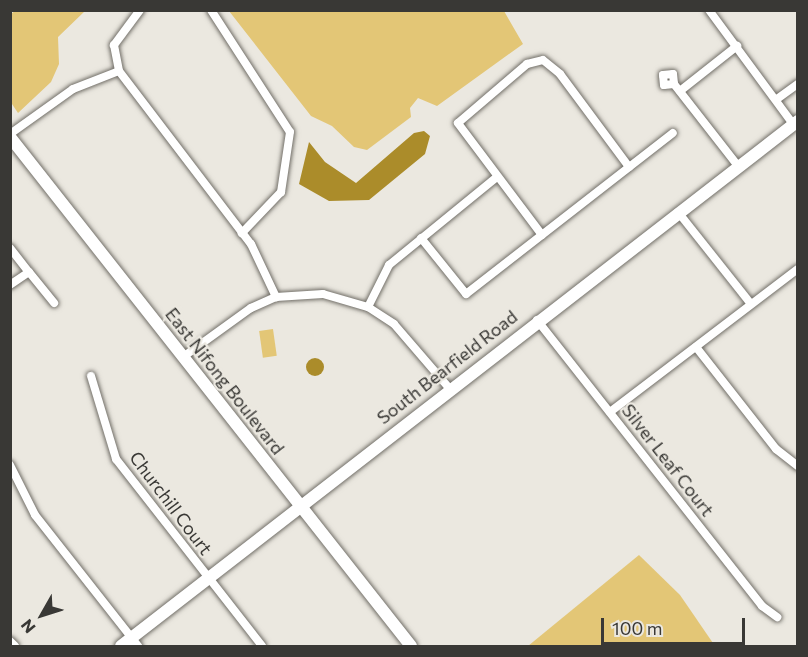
<!DOCTYPE html>
<style>
body{margin:0}
#map{position:relative;width:808px;height:657px;overflow:hidden;background:#ebe8e0;font-family:Commissioner,sans-serif}
div>[style]{position:absolute}
[style*='--x']{left:calc(var(--x)*1px);top:calc(var(--y)*1px);width:calc(var(--w)*1px);rotate:calc(var(--a)*1deg)}
.green>*{inset:0;background:#e3c676;transform-origin:0 0}
.water>*{inset:0;background:#ab8c2a}
.round{border-radius:50%}
.roads{filter:drop-shadow(0 0 2px #726f68) drop-shadow(0 0 2px #726f68)}
.street>*{height:8px;margin:-4px;padding:0 4px;transform-origin:4px;border-radius:4px;background:#fff}
.secondary>*{height:12px;margin:-6px;padding:0 6px;transform-origin:6px;border-radius:6px;background:#fff}
span{translate:-50% -50%;white-space:nowrap;text-align:center;line-height:1.15;-webkit-text-stroke:4.5px #ebe8e0;paint-order:stroke}
.street-label{font-size:18px;color:#393835}
.frame{position:absolute;inset:0;border:12px solid #393835;pointer-events:none}
.north{position:absolute;left:12px;top:585px;width:60px;height:60px;-webkit-text-stroke:4px #ebe8e0;paint-order:stroke;rotate:231deg;font-size:16px;font-weight:700;line-height:24px;text-align:center;color:#393835}
.north::after{content:'';display:block;margin:auto;width:21px;height:27px;background:#393835;clip-path:polygon(50% 0,100% 100%,50% 72%,0 100%)}
.scale{position:absolute;left:601px;top:618px;width:144px;height:27px;box-sizing:border-box;border:3px solid #393835;border-top:0;padding-left:8px;font-size:18px;line-height:21px;white-space:nowrap;color:#393835;-webkit-text-stroke:4px #ebe8e0;paint-order:stroke}
</style>
<div id="map">
<div class="green">
<i style="clip-path:polygon(16px 10px,85px 11px,58px 37px,59px 64px,51px 82px,18px 113px,10px 101px,11px 14px)"></i>
<i style="clip-path:polygon(229px 11px,504px 11px,523px 44px,437px 106px,418px 98px,410px 108px,411px 117px,367px 150px,354px 147px,332px 126px,311px 116px)"></i>
<i style="left:273px;top:329px;width:27px;height:14px;rotate:82deg"></i>
<i style="clip-path:polygon(639px 555px,680px 595px,715px 646px,528px 646px)"></i>
</div>
<div class="water">
<i style="clip-path:polygon(424px 131px,430px 136px,425px 154px,369px 200px,329px 201px,299px 184px,309px 142px,325px 162px,356px 183px,414px 133px)"></i>
<i class="round" style="left:306px;top:358px;width:18px;height:18px"></i>
</div>
<div class="roads">
<div class="street">
<i style="--x:140;--y:10;--w:44;--a:126.6"></i>
<i style="--x:114;--y:45;--w:26;--a:79"></i>
<i style="--x:119;--y:71;--w:218;--a:52.7"></i>
<i style="--x:251;--y:244;--w:59;--a:64.7"></i>
<i style="--x:211;--y:10;--w:145;--a:57.1"></i>
<i style="--x:290;--y:132;--w:61;--a:98.5"></i>
<i style="--x:281;--y:192;--w:57;--a:133.6"></i>
<i style="--x:709;--y:10;--w:142;--a:53.6"></i>
<i style="--x:674;--y:84;--w:10;--a:174"></i>
<i style="--x:664;--y:85;--w:10;--a:-96"></i>
<i style="--x:663;--y:75;--w:10;--a:-6"></i>
<i style="--x:673;--y:74;--w:10;--a:84"></i>
<i style="--x:674;--y:84;--w:104;--a:52"></i>
<i style="--x:680;--y:91;--w:73;--a:-38.3"></i>
<i style="--x:777;--y:99;--w:26;--a:-36"></i>
<i style="--x:10;--y:134;--w:77;--a:-35.5"></i>
<i style="--x:73;--y:89;--w:49;--a:-21.4"></i>
<i style="--x:678;--y:212;--w:117;--a:51.6"></i>
<i style="--x:542;--y:235;--w:140;--a:-126.9"></i>
<i style="--x:458;--y:123;--w:91;--a:-40.5"></i>
<i style="--x:527;--y:64;--w:16;--a:-14"></i>
<i style="--x:543;--y:60;--w:22;--a:39"></i>
<i style="--x:560;--y:74;--w:116;--a:53.4"></i>
<i style="--x:421;--y:238;--w:72;--a:51.2"></i>
<i style="--x:466;--y:294;--w:262;--a:-37.9"></i>
<i style="--x:10;--y:248;--w:31;--a:52"></i>
<i style="--x:29;--y:272;--w:23;--a:146"></i>
<i style="--x:29;--y:272;--w:40;--a:51"></i>
<i style="--x:368;--y:307;--w:47;--a:-63.4"></i>
<i style="--x:389;--y:265;--w:139;--a:-39.2"></i>
<i style="--x:537;--y:320;--w:364;--a:51.8"></i>
<i style="--x:762;--y:606;--w:19;--a:36"></i>
<i style="--x:696;--y:347;--w:130;--a:51.9"></i>
<i style="--x:776;--y:449;--w:28;--a:38"></i>
<i style="--x:183;--y:357;--w:84;--a:-35.8"></i>
<i style="--x:251;--y:308;--w:27;--a:-24"></i>
<i style="--x:276;--y:297;--w:47;--a:-3.7"></i>
<i style="--x:323;--y:294;--w:47;--a:16.1"></i>
<i style="--x:368;--y:307;--w:31;--a:33"></i>
<i style="--x:394;--y:324;--w:84;--a:49.3"></i>
<i style="--x:91;--y:376;--w:87;--a:73.2"></i>
<i style="--x:116;--y:459;--w:237;--a:52"></i>
<i style="--x:610;--y:412;--w:236;--a:-37.3"></i>
<i style="--x:10;--y:465;--w:56;--a:63.4"></i>
<i style="--x:35;--y:515;--w:167;--a:51.8"></i>
<i style="--x:10;--y:641;--w:7;--a:45"></i>
</div>
<div class="secondary">
<i style="--x:10;--y:137;--w:648;--a:51.77"></i>
<i style="--x:121;--y:646;--w:857;--a:-37.79"></i>
</div>
</div>
<div class="street-label">
<span style="left:447px;top:367px;rotate:-38deg">South Bearfield Road</span>
<span style="left:225px;top:381px;rotate:52deg">East Nifong Boulevard</span>
<span style="left:668px;top:460px;rotate:52deg">Silver Leaf Court</span>
<span style="left:171px;top:503px;rotate:53deg">Churchill Court</span>
</div>
<div class="frame"></div>
<div class="north">N</div>
<div class="scale">100 m</div>
</div>
